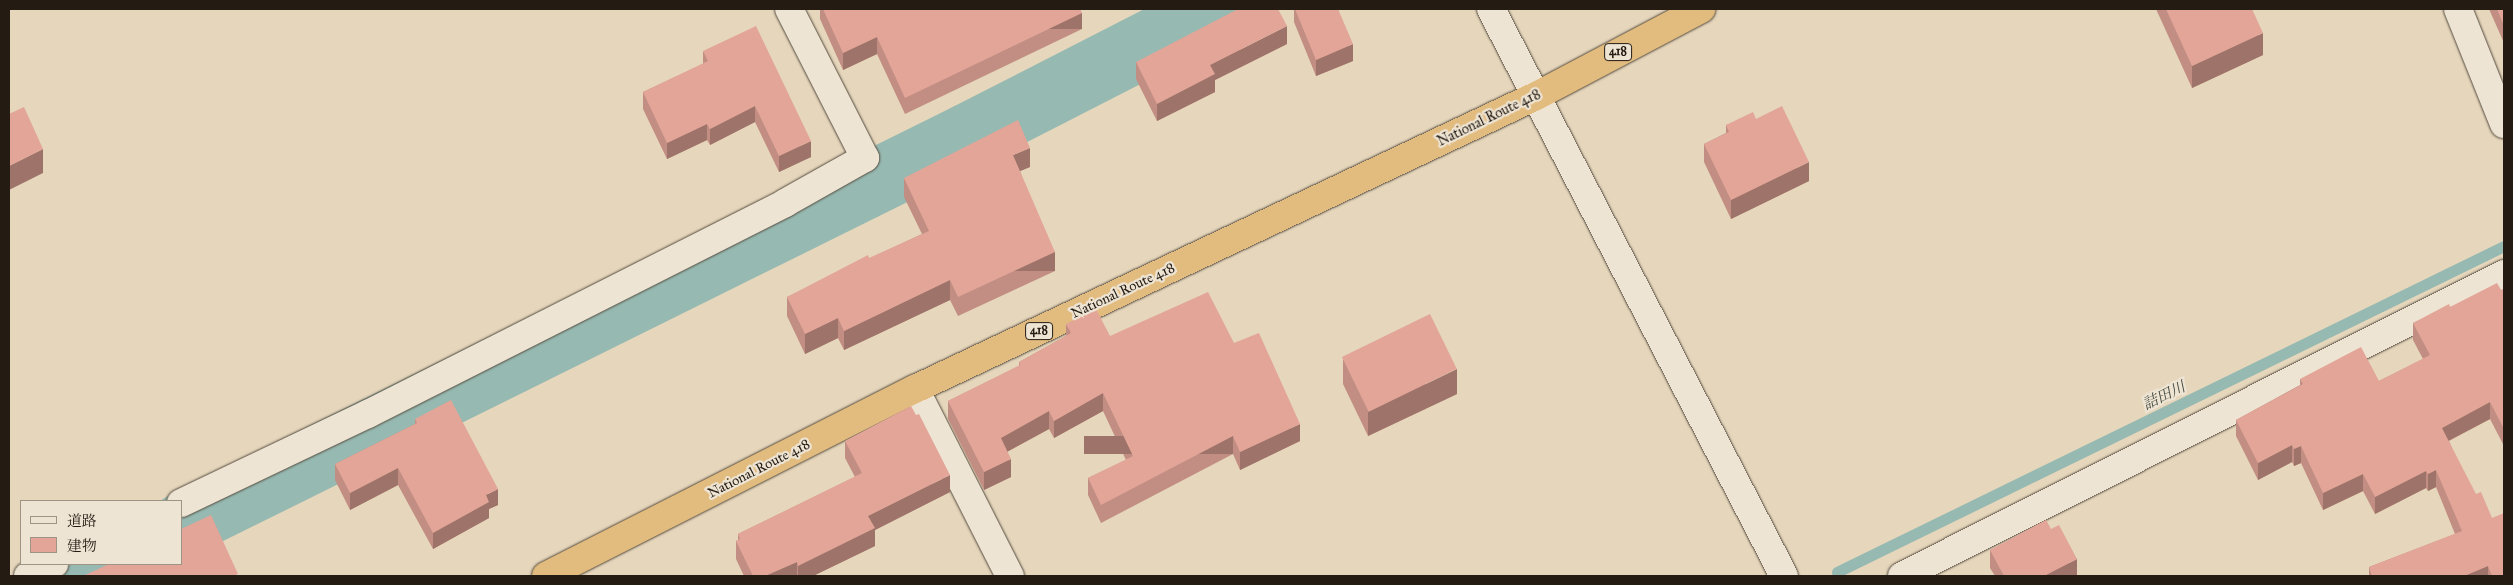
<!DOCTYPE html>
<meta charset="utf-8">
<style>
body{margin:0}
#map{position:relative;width:2513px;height:585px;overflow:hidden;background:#e5d6bc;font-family:"IM FELL Great Primer","Noto Serif JP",serif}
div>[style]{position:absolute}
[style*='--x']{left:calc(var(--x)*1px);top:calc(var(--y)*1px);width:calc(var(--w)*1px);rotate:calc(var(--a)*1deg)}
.stream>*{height:11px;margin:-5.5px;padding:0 5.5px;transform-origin:5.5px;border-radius:5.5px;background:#96b9b1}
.river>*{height:65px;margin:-32.5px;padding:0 32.5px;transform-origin:32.5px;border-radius:32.5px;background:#96b9b1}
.roads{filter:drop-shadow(0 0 1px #544a3d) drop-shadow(0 0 1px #544a3d)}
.street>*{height:28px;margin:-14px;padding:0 14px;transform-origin:14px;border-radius:14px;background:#eee4d3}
.secondary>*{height:28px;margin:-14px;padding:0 14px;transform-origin:14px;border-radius:14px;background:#eee4d3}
.highway>*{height:28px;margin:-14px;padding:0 14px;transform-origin:14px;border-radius:14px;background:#e2bb7e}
.wall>*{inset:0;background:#c28e83}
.shaded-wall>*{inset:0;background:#9e746a;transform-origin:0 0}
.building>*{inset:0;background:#e2a598;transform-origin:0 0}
span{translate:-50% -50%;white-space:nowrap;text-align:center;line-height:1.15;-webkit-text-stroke:4.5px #eee4d3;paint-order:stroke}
.shield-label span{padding:1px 4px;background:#eee4d3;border:1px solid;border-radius:4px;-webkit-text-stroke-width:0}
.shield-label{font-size:12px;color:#241b13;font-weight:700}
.street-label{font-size:14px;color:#241b13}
.water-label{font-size:15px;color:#464a42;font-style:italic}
.frame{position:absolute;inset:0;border:10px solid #241b13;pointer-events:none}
.legend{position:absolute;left:20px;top:500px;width:162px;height:65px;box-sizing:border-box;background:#eee4d3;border:1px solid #9d9486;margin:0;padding:6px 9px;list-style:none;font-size:15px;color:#241b13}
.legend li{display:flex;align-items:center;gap:10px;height:25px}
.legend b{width:25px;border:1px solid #9d9486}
</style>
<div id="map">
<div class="stream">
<i style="--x:1837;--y:572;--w:742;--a:-26.05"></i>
</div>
<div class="river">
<i style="--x:181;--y:525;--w:878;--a:-26.36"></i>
<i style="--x:968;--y:135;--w:276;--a:-27.1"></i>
<i style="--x:78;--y:576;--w:28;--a:-26"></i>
</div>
<div class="roads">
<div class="street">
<i style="--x:2458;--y:9;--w:124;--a:68.2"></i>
<i style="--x:915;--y:389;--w:210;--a:63.1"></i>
<i style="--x:181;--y:503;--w:207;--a:-25.5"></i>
<i style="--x:368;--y:414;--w:467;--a:-26.8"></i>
<i style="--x:785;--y:203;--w:92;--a:-29.4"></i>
<i style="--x:865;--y:158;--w:167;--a:-117"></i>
<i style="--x:28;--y:576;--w:29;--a:-25"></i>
<i style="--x:1902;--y:576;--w:674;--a:-26.64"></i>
</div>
<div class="secondary">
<i style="--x:1491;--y:9;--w:638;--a:62.67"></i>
</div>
<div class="highway">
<i style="--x:546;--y:576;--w:414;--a:-26.9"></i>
<i style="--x:915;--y:389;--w:687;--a:-25.26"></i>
<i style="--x:1536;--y:96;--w:187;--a:-27.8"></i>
</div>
</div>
<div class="wall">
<i style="clip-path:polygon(820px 9px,1080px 9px,1082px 29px,905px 114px,877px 54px,843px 70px,820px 19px)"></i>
<i style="clip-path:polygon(1294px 9px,1338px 9px,1353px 61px,1316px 76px,1294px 22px)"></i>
<i style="clip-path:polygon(2156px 9px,2252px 9px,2263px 55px,2192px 88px)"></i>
<i style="clip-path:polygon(2489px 9px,2504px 9px,2504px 43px)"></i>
<i style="clip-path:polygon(1287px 44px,1215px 80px,1215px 92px,1157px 121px,1136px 79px,1136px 62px)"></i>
<i style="clip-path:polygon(703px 51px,811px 157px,779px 172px,755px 122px,710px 145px,707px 140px,667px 159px,643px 109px,643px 92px,703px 64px)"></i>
<i style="clip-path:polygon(1756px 119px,1809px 181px,1731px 219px,1704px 162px,1704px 144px,1726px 133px,1726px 125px)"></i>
<i style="clip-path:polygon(1030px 167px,1020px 171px,1055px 271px,958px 316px,950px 300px,844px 350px,838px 338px,805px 354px,787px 316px,787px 297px,922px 234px,904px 197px,904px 178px)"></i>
<i style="clip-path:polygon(2504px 289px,2504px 446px,2490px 419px,2449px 441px,2504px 576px,2369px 576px,2369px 567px,2455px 534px,2436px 487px,2428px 491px,2426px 488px,2375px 514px,2363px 491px,2323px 510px,2301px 463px,2294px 466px,2292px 462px,2258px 480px,2236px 436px,2236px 420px,2300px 385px,2300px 379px,2379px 381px,2423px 359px,2413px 340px,2413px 323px,2450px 307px)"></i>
<i style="clip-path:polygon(1066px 324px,1110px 336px,1234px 343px,1300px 441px,1240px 470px,1233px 454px,1101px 523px,1088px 495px,1088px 478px,1126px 460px,1103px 411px,1054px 438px,1049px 429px,1007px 452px,1011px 477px,984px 490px,948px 419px,948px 401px,1019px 366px,1019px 362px,1066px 336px)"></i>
<i style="clip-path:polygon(1343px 359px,1457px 394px,1368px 436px,1343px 384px)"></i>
<i style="clip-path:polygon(415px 419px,498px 505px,489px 509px,489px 518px,433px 549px,398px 485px,350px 510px,335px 480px,335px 464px,415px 424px)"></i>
<i style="clip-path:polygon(845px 441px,950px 492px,875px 530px,875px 546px,813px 576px,744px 576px,736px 559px,736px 541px,738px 540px,738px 534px,855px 477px,845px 458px)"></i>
<i style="clip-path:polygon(2051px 529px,2077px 576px,1995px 576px,1990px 568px,1990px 550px)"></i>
</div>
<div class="shaded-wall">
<i style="left:1082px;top:13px;width:16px;height:196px;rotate:90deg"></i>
<i style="clip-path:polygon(1287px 26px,1287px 44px,1215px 80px,1215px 92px,1157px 121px,1157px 104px,1210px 65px)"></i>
<i style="clip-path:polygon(2263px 33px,2263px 55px,2192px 88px,2192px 66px)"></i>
<i style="clip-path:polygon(877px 37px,877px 54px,843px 70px,843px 53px)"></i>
<i style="clip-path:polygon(1353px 44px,1353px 61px,1316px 76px,1316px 60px)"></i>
<i style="clip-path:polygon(755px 106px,755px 122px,710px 145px,710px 129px)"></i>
<i style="clip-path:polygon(707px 124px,707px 140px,667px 159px,667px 143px)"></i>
<i style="clip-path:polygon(811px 141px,811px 157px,779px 172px,779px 156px)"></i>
<i style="clip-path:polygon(1030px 148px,1030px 167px,1013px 174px,1013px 155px)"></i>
<i style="clip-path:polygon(43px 149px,43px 173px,9px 190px,9px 166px)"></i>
<i style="clip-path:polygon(1809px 162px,1809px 181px,1731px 219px,1731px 200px)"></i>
<i style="left:1055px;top:252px;width:19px;height:107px;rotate:90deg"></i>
<i style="clip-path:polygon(950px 280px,950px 300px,844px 350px,844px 331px)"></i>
<i style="clip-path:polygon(838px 318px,838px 338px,805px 354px,805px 334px)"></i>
<i style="clip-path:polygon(1457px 369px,1457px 394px,1368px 436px,1368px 412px)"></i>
<i style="clip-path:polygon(1103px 393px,1103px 411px,1054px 438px,1054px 421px)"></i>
<i style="clip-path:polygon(2490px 402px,2490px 419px,2442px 444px,2442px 428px)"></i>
<i style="clip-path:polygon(1049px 411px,1049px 429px,1001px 455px,1001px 438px)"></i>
<i style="clip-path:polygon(1300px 424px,1300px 441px,1240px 470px,1240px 452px)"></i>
<i style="left:1233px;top:436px;width:18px;height:149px;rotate:90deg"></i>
<i style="clip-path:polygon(2292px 445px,2292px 462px,2258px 480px,2258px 463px)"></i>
<i style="clip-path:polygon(2301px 446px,2301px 463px,2294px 466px,2294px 449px)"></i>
<i style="clip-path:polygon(1011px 459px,1011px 477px,984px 490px,984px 472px)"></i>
<i style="clip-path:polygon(398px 468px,398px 485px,350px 510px,350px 493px)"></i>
<i style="clip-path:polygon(2436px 470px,2436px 487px,2428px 491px,2428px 474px)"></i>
<i style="clip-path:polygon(2426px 471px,2426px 488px,2375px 514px,2375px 497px)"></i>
<i style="clip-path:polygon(2363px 474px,2363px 491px,2323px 510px,2323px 493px)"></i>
<i style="clip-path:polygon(950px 475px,950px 492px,875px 530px,875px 546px,813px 576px,798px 576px,798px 566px,868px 516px)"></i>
<i style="clip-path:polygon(498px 489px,498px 505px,489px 509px,489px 518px,433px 549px,433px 533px,486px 495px)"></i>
<i style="clip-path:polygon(2077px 559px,2077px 576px,2044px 576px)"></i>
<i style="clip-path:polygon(797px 562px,797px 576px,765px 576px)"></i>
<i style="clip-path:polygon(2488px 566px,2488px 576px,2464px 576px)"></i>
</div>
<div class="building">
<i style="clip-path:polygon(823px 9px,1080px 9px,1082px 13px,905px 98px,877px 37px,843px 53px)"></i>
<i style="clip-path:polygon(1238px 9px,1278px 9px,1287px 26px,1210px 65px,1215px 74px,1157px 104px,1136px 62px)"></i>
<i style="clip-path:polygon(1295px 9px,1338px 9px,1353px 44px,1316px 60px)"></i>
<i style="clip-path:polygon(2166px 9px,2252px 9px,2263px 33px,2192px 66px)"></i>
<i style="clip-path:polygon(2497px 9px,2504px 9px,2504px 26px)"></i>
<i style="clip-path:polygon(756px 26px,811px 141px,779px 156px,755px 106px,710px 129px,707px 124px,667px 143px,643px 92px,708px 61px,703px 51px)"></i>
<i style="clip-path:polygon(1782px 106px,1809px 162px,1731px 200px,1704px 144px,1729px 132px,1726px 125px,1753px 112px,1756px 119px)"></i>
<i style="clip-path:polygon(24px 107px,43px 149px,9px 166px,9px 114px)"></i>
<i style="clip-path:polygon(1018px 120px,1030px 148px,1013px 155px,1055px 252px,958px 297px,950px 280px,844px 331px,838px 318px,805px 334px,787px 297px,868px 255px,869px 258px,929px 231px,904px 178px)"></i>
<i style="clip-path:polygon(2497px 283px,2501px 290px,2504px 289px,2504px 429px,2490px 402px,2442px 428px,2476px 494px,2481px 492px,2492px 518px,2504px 513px,2504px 576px,2492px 576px,2488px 566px,2464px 576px,2372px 576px,2369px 567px,2462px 531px,2436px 470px,2428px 474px,2426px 471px,2375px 497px,2363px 474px,2323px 493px,2301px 446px,2294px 449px,2292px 445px,2258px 463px,2236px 420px,2303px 384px,2300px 379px,2361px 347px,2379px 381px,2430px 355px,2413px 323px,2449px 304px,2450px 307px)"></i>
<i style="clip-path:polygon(1208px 292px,1234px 343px,1259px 333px,1300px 424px,1240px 452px,1233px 436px,1101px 505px,1088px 478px,1133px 456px,1103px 393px,1054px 421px,1049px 411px,1001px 438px,1011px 459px,984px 472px,948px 401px,1020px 365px,1019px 362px,1071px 333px,1066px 324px,1096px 309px,1110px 336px)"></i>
<i style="left:1430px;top:314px;width:61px;height:98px;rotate:64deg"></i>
<i style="clip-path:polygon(451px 400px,498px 489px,486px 495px,489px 502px,433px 533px,398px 468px,350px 493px,335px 464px,417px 423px,415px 419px)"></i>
<i style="clip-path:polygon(911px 406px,916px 415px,919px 414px,950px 475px,868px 516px,875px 528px,798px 566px,797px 562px,765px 576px,753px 576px,736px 541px,740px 539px,738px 534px,862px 473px,845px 441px)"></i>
<i style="clip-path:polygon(211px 515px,238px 574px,233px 576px,83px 576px,109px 564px,181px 564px,181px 529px)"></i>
<i style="clip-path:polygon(2046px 520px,2051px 529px,2059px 525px,2077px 559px,2044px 576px,2004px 576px,1990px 550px)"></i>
</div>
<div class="shield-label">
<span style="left:1618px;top:52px">418</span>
<span style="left:1039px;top:331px">418</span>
</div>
<div class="street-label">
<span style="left:1489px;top:118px;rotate:-26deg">National Route 418</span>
<span style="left:1123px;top:291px;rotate:-25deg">National Route 418</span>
<span style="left:759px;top:469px;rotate:-27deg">National Route 418</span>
</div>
<div class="water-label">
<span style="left:2164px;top:396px;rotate:-26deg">詰田川</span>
</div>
<div class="frame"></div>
<ul class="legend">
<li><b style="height:6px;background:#eee4d3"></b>道路</li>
<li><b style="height:14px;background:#e2a598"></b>建物</li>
</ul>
</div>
